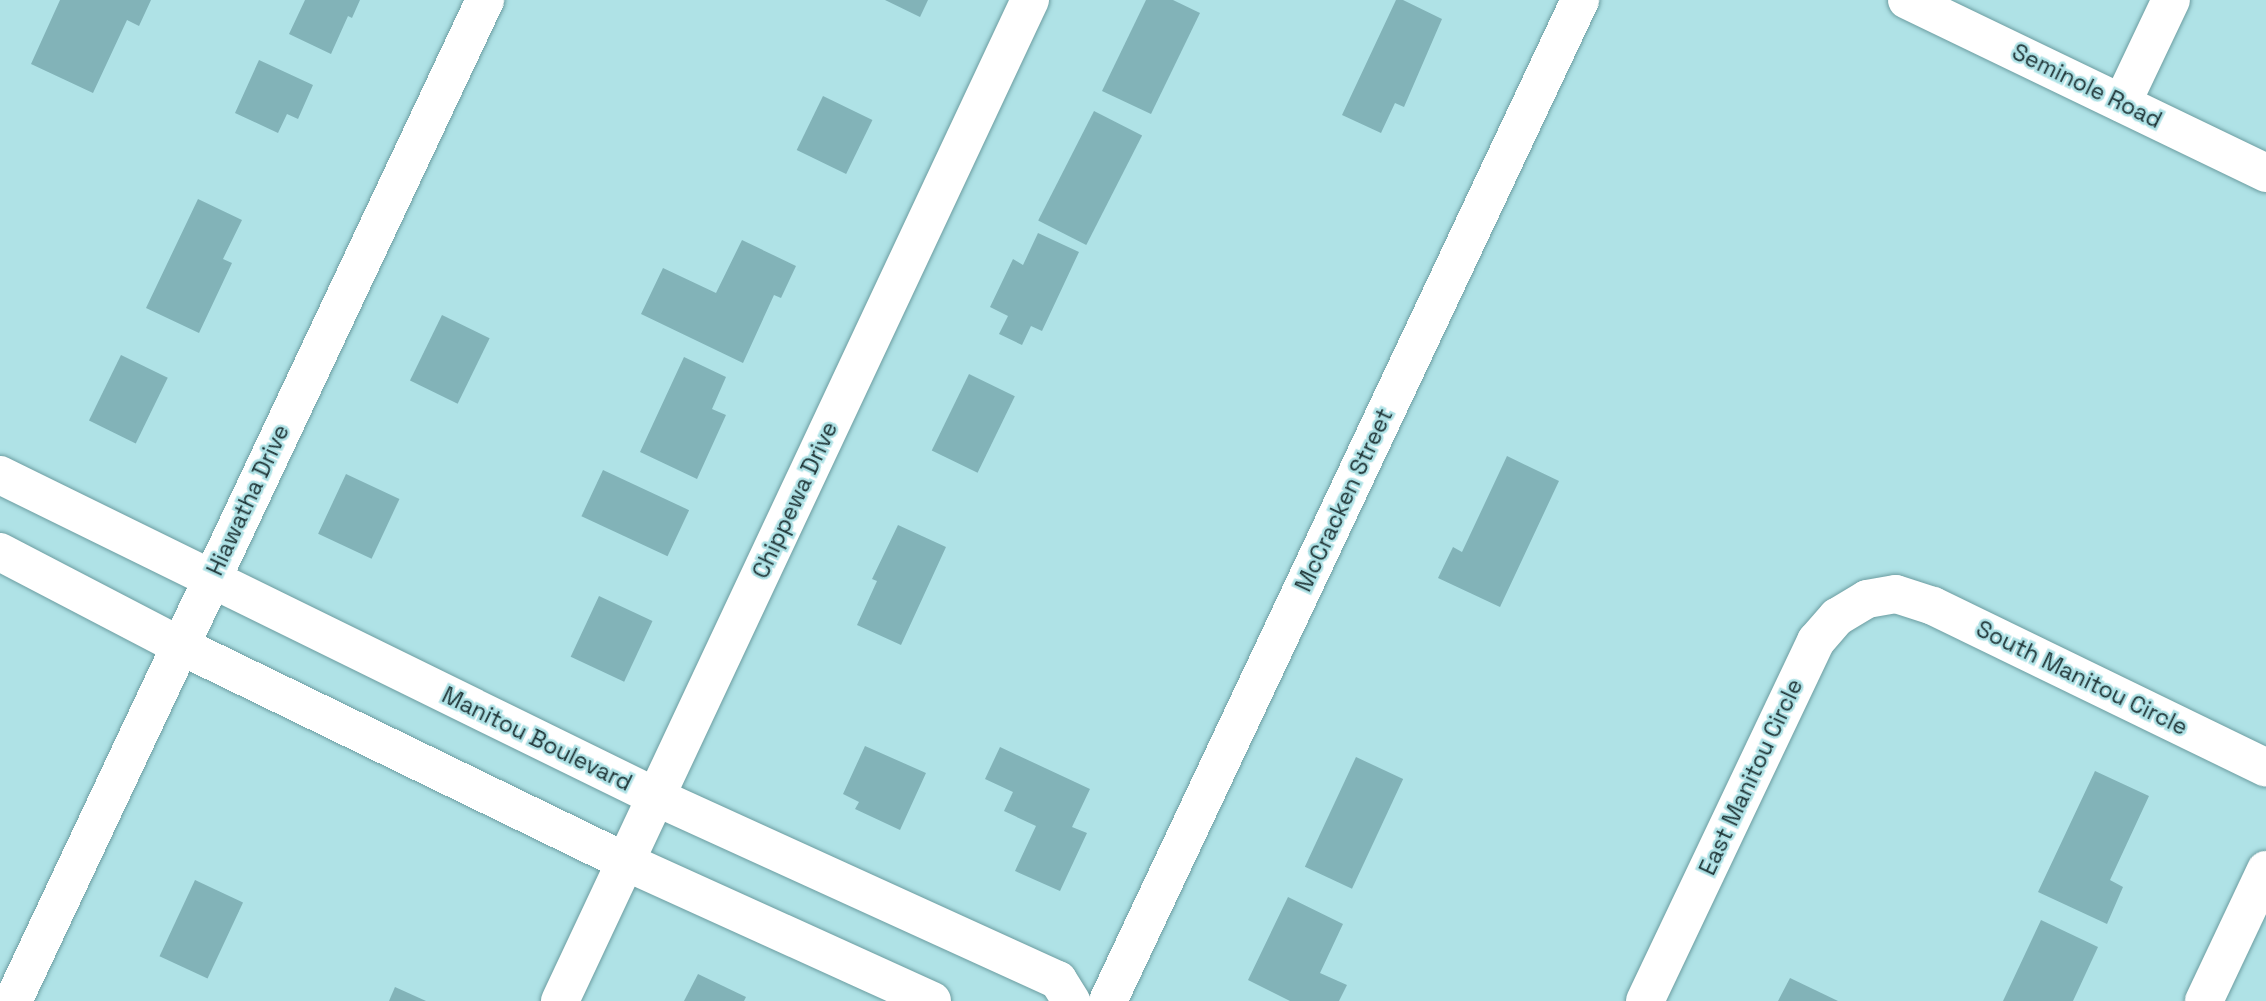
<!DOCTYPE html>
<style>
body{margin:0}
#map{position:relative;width:2266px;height:1001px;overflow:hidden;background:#afe2e6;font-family:"Space Grotesk",sans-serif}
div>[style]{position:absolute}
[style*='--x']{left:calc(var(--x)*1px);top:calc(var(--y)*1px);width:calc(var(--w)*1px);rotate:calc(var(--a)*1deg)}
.building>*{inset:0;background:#82b3b8;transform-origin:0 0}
.roads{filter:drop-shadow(0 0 2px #6c9da1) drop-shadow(0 0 2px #6c9da1)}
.minor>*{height:38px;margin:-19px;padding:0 19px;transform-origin:19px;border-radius:19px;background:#fff}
span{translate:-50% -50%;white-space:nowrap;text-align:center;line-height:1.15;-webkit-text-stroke:5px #afe2e6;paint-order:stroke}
.street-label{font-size:23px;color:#1f3436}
</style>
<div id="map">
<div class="building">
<i style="clip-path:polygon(60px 0,151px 0,139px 26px,127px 20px,93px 93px,31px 64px)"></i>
<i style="clip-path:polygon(305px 0,360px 0,352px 18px,348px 16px,331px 54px,289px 34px)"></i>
<i style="clip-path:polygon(885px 0,928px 0,920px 17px)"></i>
<i style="clip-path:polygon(1146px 0,1173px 0,1200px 13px,1151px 114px,1102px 91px)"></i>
<i style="clip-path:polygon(1396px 0,1403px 0,1442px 19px,1404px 107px,1395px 103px,1381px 133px,1342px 115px)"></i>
<i style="clip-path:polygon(259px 60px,313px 85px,298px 119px,287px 114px,278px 133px,235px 113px)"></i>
<i style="left:823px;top:96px;width:55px;height:60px;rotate:26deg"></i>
<i style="left:1094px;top:111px;width:54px;height:123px;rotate:27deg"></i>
<i style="clip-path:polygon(198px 199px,242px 220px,223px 259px,232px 263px,199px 333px,146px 308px)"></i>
<i style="clip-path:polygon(1038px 233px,1079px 252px,1042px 331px,1031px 326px,1022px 345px,999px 334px,1008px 316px,990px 307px,1013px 259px,1023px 265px)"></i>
<i style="clip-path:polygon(742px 240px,796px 266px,781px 298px,774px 295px,743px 363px,641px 314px,663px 268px,716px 293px)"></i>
<i style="left:442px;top:315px;width:53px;height:73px;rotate:26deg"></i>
<i style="left:121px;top:355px;width:52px;height:73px;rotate:26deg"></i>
<i style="clip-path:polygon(684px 357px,726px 377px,712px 409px,726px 415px,697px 479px,640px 452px)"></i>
<i style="left:969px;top:374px;width:51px;height:85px;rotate:26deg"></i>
<i style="clip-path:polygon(1507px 456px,1559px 481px,1500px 607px,1438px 578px,1453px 547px,1462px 552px)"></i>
<i style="left:603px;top:470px;width:95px;height:51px;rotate:25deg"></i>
<i style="left:346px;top:474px;width:59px;height:66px;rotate:25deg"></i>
<i style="clip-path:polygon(898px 525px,946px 547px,901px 645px,857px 625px,877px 581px,872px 579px)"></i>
<i style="left:599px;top:596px;width:59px;height:67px;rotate:25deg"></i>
<i style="clip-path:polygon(865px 746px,926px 773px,900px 830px,855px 809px,859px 802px,843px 794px)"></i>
<i style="clip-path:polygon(1000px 747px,1090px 789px,1072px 827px,1087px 833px,1060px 891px,1015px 871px,1036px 826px,1004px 811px,1013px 792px,985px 779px)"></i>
<i style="left:1356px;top:757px;width:52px;height:121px;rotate:25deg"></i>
<i style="clip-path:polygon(2095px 771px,2149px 796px,2110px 880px,2123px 887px,2107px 924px,2038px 892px)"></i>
<i style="left:195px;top:880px;width:53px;height:84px;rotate:25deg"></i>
<i style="clip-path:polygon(1288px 897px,1343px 924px,1320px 973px,1347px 985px,1339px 1001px,1290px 1001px,1248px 980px)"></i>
<i style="clip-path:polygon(2041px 920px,2098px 947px,2073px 1001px,2003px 1001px)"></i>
<i style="clip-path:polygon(698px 974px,746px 997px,744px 1001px,684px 1001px)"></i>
<i style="clip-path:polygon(1790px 978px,1838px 1001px,1778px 1001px)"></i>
<i style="clip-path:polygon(395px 987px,426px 1001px,389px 1001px)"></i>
</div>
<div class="roads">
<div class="minor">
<i style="--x:1907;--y:0;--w:399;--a:25.7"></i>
<i style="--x:2122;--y:103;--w:114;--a:-64.6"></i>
<i style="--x:0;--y:475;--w:731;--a:26.14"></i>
<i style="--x:656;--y:797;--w:442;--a:24.5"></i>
<i style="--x:1058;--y:980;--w:25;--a:58"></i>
<i style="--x:0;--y:552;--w:202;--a:27.5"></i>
<i style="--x:179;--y:645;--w:497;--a:25.9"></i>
<i style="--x:626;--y:862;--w:336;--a:24.4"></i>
<i style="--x:13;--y:1001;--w:1107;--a:-64.75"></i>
<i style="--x:560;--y:1001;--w:1106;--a:-64.85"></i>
<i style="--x:1108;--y:1001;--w:1107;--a:-64.75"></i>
<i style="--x:1645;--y:1001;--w:399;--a:-64.6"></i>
<i style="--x:1816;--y:641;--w:32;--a:-49"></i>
<i style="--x:1837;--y:617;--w:35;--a:-31"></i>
<i style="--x:1867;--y:599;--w:29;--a:-10"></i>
<i style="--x:1896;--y:594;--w:39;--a:18"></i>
<i style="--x:1933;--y:606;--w:370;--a:25.9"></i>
<i style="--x:2204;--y:1001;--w:145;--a:-64.7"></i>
</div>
</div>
<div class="street-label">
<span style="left:2087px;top:86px;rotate:26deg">Seminole Road</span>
<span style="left:248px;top:500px;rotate:-65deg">Hiawatha Drive</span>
<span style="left:795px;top:500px;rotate:-65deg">Chippewa Drive</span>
<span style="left:1344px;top:500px;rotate:-65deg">McCracken Street</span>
<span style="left:2082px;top:678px;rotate:26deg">South Manitou Circle</span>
<span style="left:537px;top:739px;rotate:26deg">Manitou Boulevard</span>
<span style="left:1751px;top:777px;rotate:-65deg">East Manitou Circle</span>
</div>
</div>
